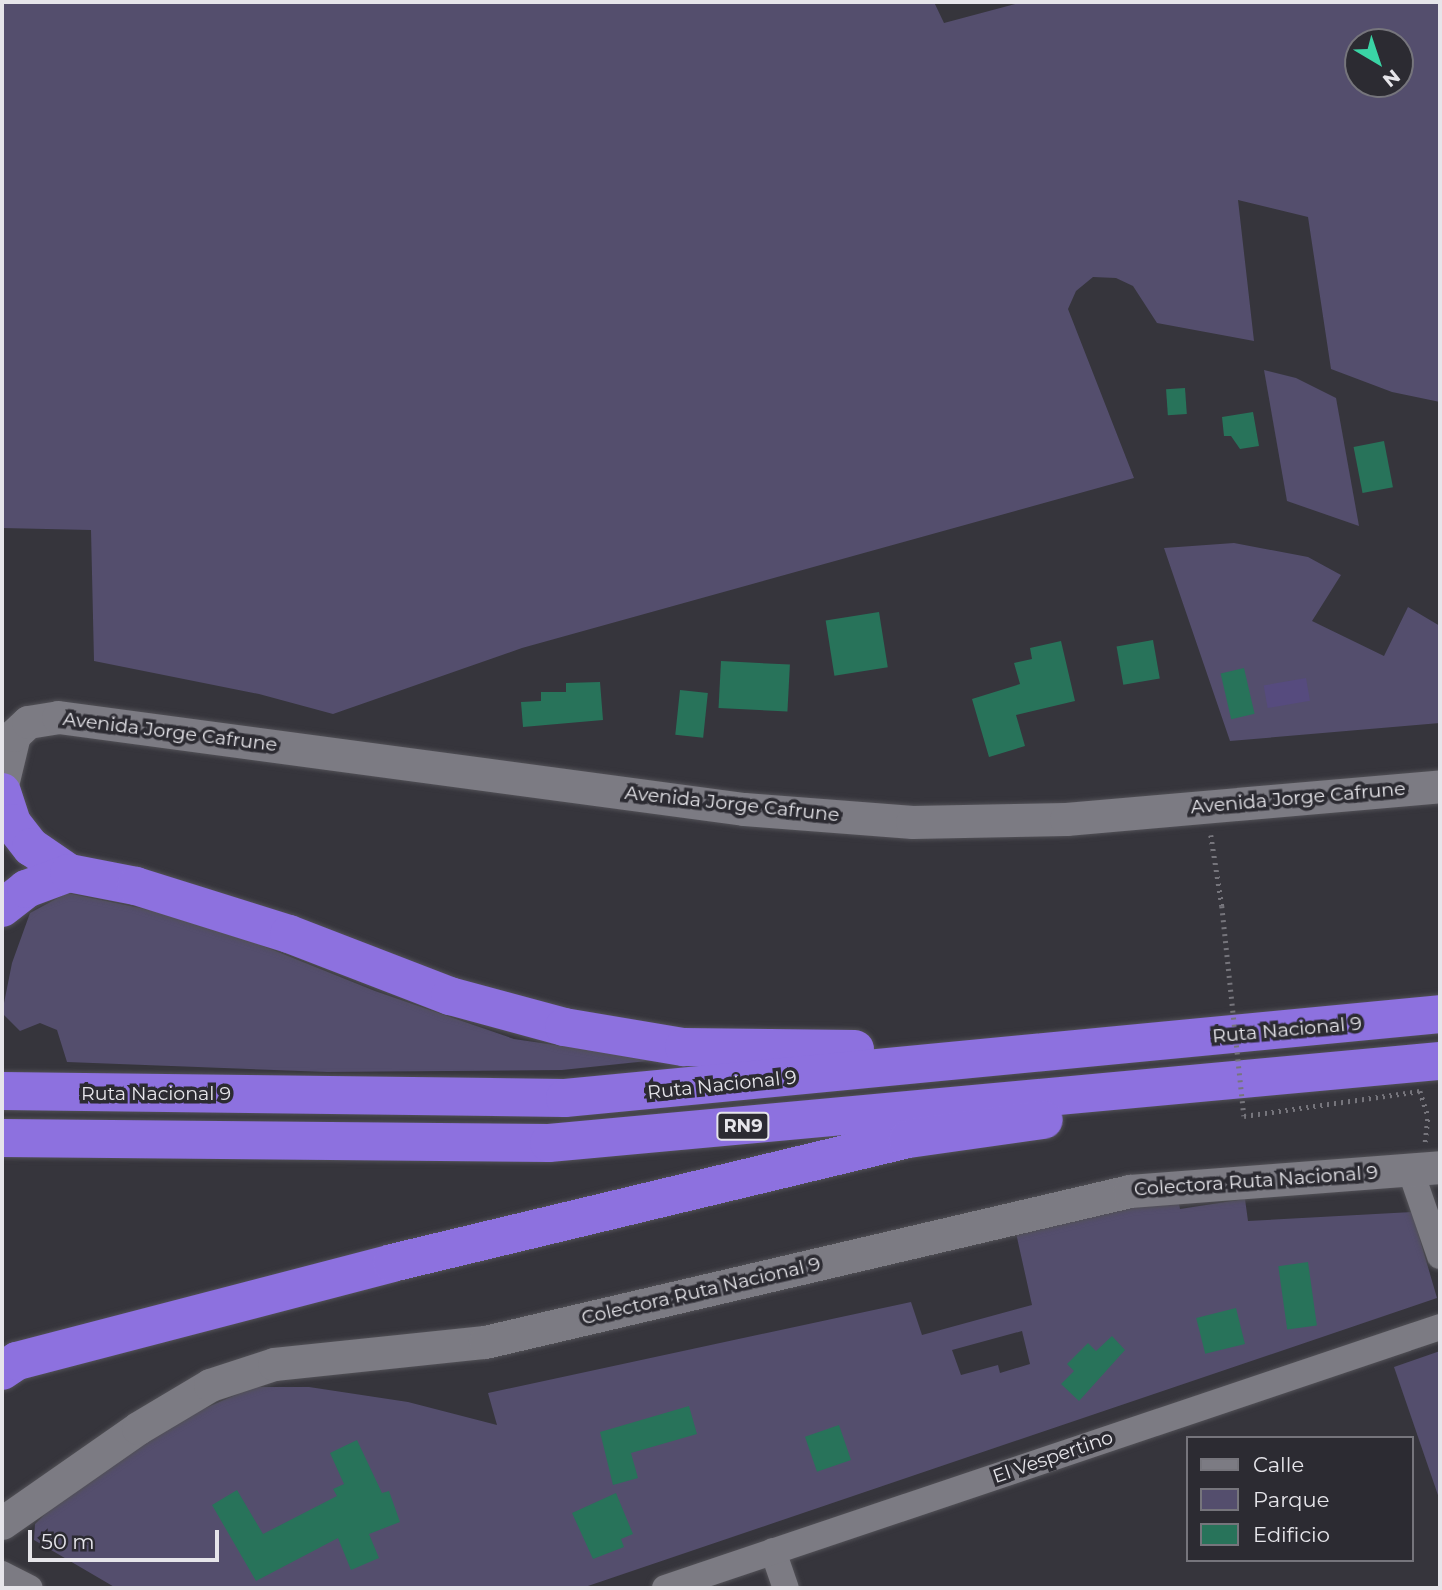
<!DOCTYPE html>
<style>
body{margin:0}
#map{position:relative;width:1442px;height:1590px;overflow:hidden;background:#36353c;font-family:Montserrat,sans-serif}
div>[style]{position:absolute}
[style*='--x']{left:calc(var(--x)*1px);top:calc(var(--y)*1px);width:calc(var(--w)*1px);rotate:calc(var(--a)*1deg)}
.green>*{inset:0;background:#544e6d}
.water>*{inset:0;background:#564b7e;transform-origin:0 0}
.building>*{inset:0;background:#28735a;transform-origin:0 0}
.path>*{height:4.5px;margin-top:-2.25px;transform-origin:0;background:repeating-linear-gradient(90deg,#76757c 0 2px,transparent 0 7px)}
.roads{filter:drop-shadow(0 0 2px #525157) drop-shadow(0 0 2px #525157)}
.minor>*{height:26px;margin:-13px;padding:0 13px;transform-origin:13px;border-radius:13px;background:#7c7b83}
.tertiary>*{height:33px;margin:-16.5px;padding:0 16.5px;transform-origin:16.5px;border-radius:16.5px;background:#7c7b83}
.motorway>*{height:38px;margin:-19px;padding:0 19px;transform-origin:19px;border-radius:19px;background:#8d71df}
.path-bridge>*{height:4.5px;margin-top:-2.25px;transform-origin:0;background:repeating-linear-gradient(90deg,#76757c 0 2px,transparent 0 7px)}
span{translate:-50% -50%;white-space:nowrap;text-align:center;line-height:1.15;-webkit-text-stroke:7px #2c2b32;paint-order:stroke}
.shield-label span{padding:2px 5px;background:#2c2b32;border:2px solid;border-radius:5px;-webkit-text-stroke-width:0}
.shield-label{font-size:18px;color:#e6e5ea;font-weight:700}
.street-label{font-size:19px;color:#e6e5ea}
.frame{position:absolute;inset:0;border:4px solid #e6e5ea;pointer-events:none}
.legend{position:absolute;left:1186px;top:1436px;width:228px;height:126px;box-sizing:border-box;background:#2c2b32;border:2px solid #76757c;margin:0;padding:9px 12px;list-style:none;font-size:21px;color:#e6e5ea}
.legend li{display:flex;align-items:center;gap:14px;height:35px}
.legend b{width:35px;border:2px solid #76757c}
.north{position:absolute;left:1344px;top:28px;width:70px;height:70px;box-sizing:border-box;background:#2c2b32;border:2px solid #76757c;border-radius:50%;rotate:141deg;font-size:19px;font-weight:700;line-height:28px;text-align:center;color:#e6e5ea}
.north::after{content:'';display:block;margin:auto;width:24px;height:32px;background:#3ad4a5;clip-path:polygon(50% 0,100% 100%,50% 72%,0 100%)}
.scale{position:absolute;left:28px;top:1530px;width:191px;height:32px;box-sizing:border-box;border:4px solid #e6e5ea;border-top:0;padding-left:9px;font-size:21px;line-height:24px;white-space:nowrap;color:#e6e5ea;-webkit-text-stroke:5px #2c2b32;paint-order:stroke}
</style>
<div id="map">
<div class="green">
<i style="clip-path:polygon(evenodd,2px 2px,934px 2px,944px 23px,1023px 2px,1440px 2px,1440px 402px,1392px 392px,1331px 369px,1308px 217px,1238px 200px,1254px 341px,1157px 323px,1133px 286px,1116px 278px,1093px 277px,1076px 291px,1068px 309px,1134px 478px,522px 648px,333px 714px,259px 694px,94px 661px,91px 530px,2px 528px,2px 2px,1358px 42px,1400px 42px,1400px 84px,1358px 84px,1358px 42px)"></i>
<i style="clip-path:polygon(1264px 370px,1296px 378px,1336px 398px,1359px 526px,1287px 501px)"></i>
<i style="clip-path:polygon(1234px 543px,1308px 557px,1341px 575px,1312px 621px,1384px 656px,1408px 607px,1440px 626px,1440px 723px,1230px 741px,1164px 548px)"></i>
<i style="clip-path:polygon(67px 893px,199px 920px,375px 991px,514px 1039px,657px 1060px,562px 1070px,327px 1072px,67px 1062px,57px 1030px,40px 1023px,20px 1031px,2px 1013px,12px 963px,30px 913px)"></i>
<i style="clip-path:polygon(evenodd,1177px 1193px,1180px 1209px,1245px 1199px,1248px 1221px,1412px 1212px,1437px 1298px,582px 1588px,116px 1588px,34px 1540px,35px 1524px,54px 1505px,180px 1419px,254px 1387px,309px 1387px,408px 1402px,497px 1425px,488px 1393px,911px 1302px,922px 1335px,1032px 1305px,1016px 1233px,1177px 1193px,1022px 1331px,1030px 1364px,1000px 1373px,998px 1365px,961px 1375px,952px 1350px,1022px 1331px)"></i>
<i style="clip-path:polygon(1440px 1351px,1440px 1501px,1394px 1367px)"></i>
</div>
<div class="water">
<i style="left:1306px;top:678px;width:23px;height:43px;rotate:80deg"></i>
</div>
<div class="building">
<i style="left:1185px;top:388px;width:26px;height:19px;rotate:86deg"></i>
<i style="clip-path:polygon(1253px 412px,1259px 446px,1240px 449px,1231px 436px,1224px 436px,1222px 417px)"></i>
<i style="left:1384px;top:441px;width:47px;height:31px;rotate:79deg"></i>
<i style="left:879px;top:612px;width:56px;height:54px;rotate:81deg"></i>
<i style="left:1153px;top:640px;width:39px;height:37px;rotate:80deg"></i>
<i style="clip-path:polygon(1061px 641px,1075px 701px,1016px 715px,1025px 746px,989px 757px,972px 699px,1020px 684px,1014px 663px,1032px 659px,1030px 648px)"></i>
<i style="left:721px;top:661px;width:69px;height:47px;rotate:3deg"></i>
<i style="left:1244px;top:668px;width:47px;height:24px;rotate:77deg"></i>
<i style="clip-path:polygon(600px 682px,603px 720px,523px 727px,521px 702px,541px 701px,541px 692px,566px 692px,566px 683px)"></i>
<i style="left:680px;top:690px;width:28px;height:45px;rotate:6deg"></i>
<i style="left:1308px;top:1262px;width:64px;height:30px;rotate:82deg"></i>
<i style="left:1236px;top:1308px;width:37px;height:41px;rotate:76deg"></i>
<i style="clip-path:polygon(1112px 1336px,1125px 1350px,1079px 1401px,1061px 1384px,1074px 1371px,1067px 1364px,1088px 1343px,1096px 1351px)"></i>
<i style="clip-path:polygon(689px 1406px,697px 1434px,631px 1453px,638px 1478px,613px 1485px,600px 1432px)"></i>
<i style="left:839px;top:1425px;width:37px;height:36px;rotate:71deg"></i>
<i style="clip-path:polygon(357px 1440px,382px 1493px,389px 1491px,400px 1522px,369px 1534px,379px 1558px,351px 1570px,338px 1538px,256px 1581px,212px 1505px,237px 1490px,263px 1534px,337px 1496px,333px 1489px,344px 1484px,330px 1453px)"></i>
<i style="clip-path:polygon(616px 1493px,633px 1534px,621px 1539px,624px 1547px,593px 1559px,572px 1513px)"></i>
</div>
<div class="path">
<i style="--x:1211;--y:835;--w:72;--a:81.2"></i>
<i style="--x:1425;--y:1142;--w:27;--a:-84"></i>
</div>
<div class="roads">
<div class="minor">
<i style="--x:1410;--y:1169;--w:92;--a:71"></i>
<i style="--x:773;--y:1551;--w:39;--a:71"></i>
<i style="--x:2;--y:1574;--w:31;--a:27"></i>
<i style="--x:665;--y:1588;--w:818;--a:-18.61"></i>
</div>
<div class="tertiary">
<i style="--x:2;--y:785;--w:51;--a:-76.5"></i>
<i style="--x:14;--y:735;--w:19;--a:-43"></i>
<i style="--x:28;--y:722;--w:30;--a:-9"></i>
<i style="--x:58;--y:717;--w:692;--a:7.64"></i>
<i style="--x:744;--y:809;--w:169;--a:4.4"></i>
<i style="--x:912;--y:822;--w:154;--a:-1.1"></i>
<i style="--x:1066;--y:819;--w:375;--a:-5"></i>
<i style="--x:2;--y:1523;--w:166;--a:-34.9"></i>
<i style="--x:138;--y:1428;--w:84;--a:-30.8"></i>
<i style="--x:210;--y:1385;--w:67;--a:-18.2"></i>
<i style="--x:274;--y:1364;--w:212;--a:-6"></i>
<i style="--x:485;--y:1342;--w:662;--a:-13.18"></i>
<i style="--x:1130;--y:1191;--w:311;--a:-4.4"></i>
</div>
<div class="motorway">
<i style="--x:2;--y:792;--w:33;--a:72"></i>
<i style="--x:12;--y:823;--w:31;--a:52"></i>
<i style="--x:31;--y:847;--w:46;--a:34.4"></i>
<i style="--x:2;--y:908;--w:31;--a:-38"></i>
<i style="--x:26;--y:889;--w:46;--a:-20.4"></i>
<i style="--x:69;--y:873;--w:68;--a:11"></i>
<i style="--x:136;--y:886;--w:160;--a:17.4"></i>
<i style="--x:289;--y:934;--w:173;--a:21.1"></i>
<i style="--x:450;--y:996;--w:118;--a:15.2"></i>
<i style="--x:564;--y:1027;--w:122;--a:9.5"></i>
<i style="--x:684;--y:1047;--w:171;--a:0.7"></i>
<i style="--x:2;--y:1091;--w:563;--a:0.71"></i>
<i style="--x:565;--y:1098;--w:879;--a:-5.48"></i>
<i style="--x:2;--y:1138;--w:547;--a:0.52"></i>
<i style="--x:549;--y:1143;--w:895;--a:-5.26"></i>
<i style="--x:2;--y:1371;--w:18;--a:-34"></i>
<i style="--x:17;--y:1361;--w:388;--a:-14.6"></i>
<i style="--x:392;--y:1263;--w:531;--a:-13.51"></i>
<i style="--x:908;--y:1139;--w:137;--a:-8"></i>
</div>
</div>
<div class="path-bridge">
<i style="--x:1222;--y:906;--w:211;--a:84"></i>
<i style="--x:1244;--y:1116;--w:178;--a:-8.1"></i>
<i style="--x:1420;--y:1091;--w:25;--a:72"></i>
</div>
<div class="shield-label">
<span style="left:743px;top:1126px">RN9</span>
</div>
<div class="street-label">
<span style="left:170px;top:732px;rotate:7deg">Avenida Jorge Cafrune</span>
<span style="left:1298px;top:798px;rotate:-5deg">Avenida Jorge Cafrune</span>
<span style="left:732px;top:804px;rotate:6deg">Avenida Jorge Cafrune</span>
<span style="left:1287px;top:1030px;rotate:-5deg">Ruta Nacional 9</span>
<span style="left:722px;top:1085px;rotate:-6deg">Ruta Nacional 9</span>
<span style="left:156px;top:1094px">Ruta Nacional 9</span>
<span style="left:1256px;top:1181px;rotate:-4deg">Colectora Ruta Nacional 9</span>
<span style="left:701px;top:1291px;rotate:-13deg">Colectora Ruta Nacional 9</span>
<span style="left:1053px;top:1457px;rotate:-19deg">El Vespertino</span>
</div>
<div class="frame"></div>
<ul class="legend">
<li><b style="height:9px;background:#7c7b83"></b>Calle</li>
<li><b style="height:19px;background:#544e6d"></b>Parque</li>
<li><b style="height:19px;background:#28735a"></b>Edificio</li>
</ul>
<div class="north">N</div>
<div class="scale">50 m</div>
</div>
